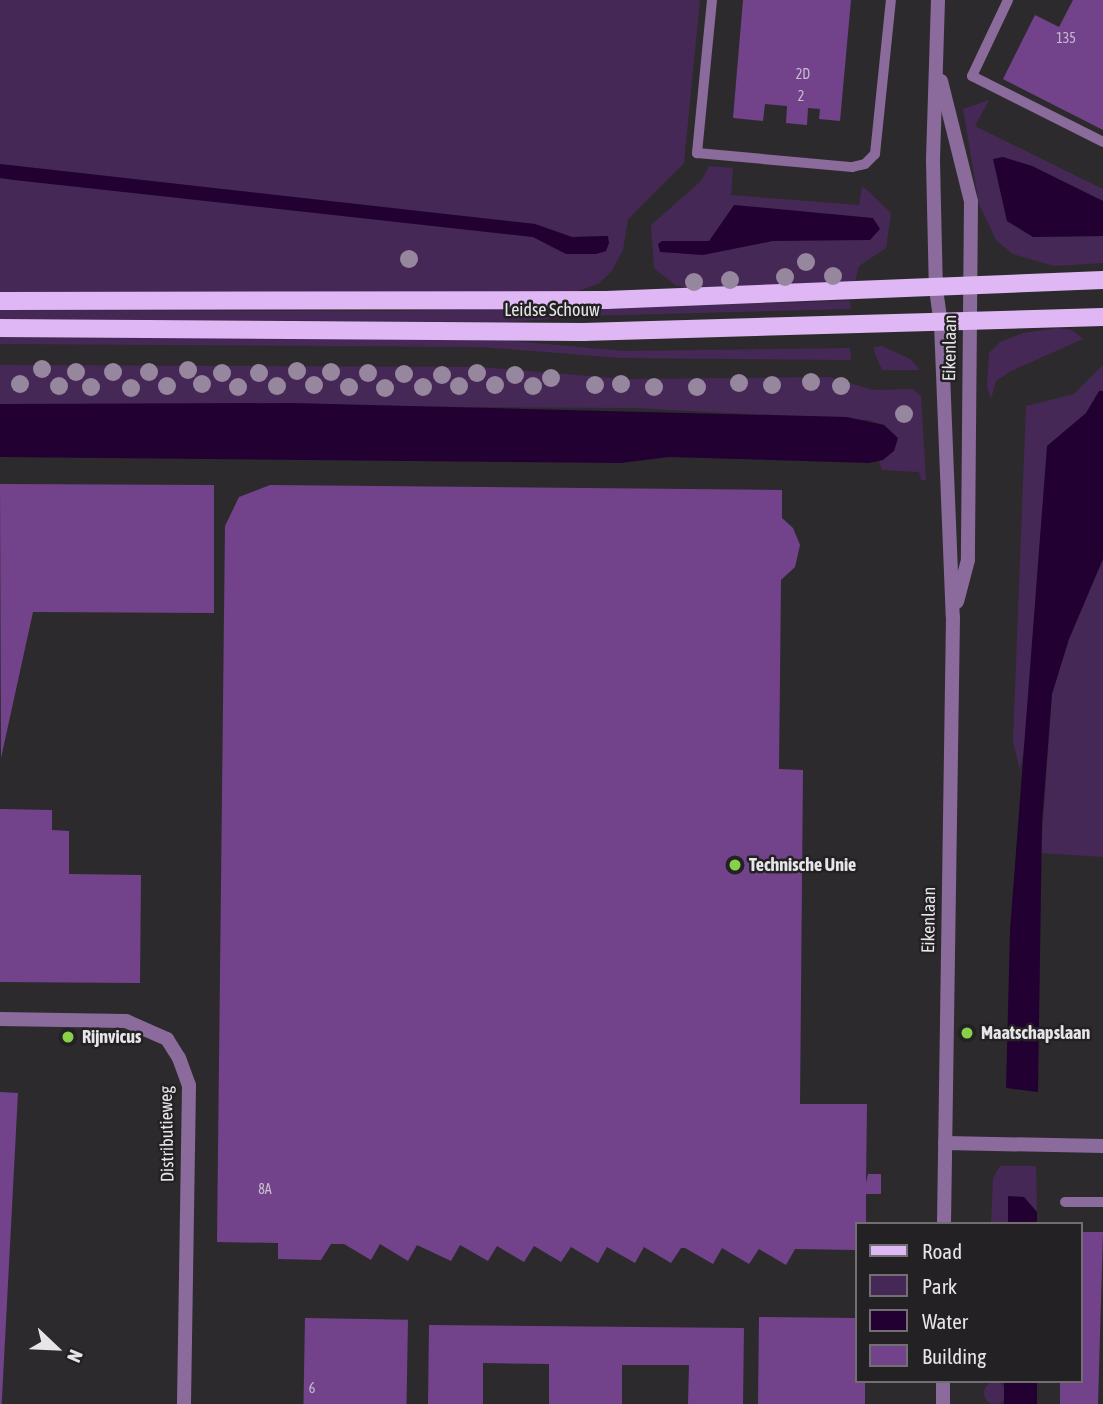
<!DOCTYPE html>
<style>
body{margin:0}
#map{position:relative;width:1103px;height:1404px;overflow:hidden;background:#2d2a2e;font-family:"Asap Condensed",sans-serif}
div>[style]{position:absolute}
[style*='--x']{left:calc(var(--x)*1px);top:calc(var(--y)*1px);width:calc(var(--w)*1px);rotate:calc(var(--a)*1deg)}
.green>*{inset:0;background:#462856}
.round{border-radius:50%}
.water>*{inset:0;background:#230032;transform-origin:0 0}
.building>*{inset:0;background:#72438b;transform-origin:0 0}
.service>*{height:10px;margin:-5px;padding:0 5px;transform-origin:5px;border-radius:5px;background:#8b6b9c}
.minor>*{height:14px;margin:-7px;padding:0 7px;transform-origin:7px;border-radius:7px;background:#8b6b9c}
.primary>*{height:18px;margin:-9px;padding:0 9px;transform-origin:9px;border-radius:9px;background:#deb7f4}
.trees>*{width:18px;height:18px;margin:-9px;border-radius:50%;background:#96869e}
.dots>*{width:19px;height:19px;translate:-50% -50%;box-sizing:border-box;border:4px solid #232124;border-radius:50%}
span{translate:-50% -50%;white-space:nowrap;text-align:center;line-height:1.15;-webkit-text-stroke:5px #232124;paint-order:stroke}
.number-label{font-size:14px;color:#c9bcd0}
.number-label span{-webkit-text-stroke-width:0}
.street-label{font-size:18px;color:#e6e5e7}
.poi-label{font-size:18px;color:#e6e5e7;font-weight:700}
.left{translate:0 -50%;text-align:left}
.legend{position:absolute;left:855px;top:1222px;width:228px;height:161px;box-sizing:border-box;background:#232124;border:2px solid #716f72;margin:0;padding:9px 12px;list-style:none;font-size:21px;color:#e6e5e7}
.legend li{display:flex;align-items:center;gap:14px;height:35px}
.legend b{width:35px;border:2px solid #716f72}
.north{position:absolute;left:21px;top:1313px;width:70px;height:70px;-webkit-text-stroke:5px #232124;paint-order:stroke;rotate:113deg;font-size:19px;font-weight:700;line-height:28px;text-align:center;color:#e6e5e7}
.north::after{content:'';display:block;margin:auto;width:24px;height:32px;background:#e6e5e7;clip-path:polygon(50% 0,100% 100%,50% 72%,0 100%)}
</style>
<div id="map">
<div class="green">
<i style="clip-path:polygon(0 0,700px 0,684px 163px,628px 219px,623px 250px,611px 272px,598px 284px,574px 292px,0 294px,0 178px,533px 237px,566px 254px,606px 251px,608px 236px,572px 237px,535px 224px,0 164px)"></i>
<i style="clip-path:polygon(989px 100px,975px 126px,1103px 189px,1103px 201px,1032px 166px,993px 159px,1007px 221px,1033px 237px,1103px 236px,1103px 263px,1054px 266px,1013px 254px,996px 240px,979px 204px,963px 109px)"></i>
<i style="clip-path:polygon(709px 166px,733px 168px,731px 195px,859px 205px,862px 187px,866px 189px,891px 213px,886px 248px,859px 266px,854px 285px,689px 289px,675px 285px,654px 268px,651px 225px,701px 181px)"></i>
<i style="clip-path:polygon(850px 301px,851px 309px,586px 316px,510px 322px,0 319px,0 310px,394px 311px)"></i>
<i style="clip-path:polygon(1057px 328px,1072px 330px,1083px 339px,1011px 371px,996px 381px,991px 399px,987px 387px,989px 353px,1000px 342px,1023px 333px)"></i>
<i style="clip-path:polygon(0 334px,481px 338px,623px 351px,850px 348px,851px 360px,621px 358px,482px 347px,0 344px)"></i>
<i style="clip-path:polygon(882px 346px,910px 359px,920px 370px,882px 370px,874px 351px,874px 347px)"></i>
<i style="clip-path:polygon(0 365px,480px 367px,624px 379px,830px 377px,873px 390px,913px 389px,921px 396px,926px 480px,921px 480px,919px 472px,882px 470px,879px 461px,897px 438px,884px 425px,868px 420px,634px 408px,0 404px)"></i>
<i style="clip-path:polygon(1103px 365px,1103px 391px,1086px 413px,1020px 770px,1013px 741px,1026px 406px,1074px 394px)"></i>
<i style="clip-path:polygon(1103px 559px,1103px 857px,1041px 853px,1052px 694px,1069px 639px)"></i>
<i style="clip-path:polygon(1000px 1166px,1036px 1166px,1037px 1212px,1024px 1197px,1009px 1196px,1008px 1224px,991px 1224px,993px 1178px)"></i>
<i class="round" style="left:984px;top:1382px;width:22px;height:22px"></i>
</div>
<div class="water">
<i style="clip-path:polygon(1003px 157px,1032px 166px,1103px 201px,1103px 236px,1033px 237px,1007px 221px,993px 159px)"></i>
<i style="clip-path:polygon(0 164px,535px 224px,572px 237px,608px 236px,609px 243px,606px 251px,596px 254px,566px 254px,533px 237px,14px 180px,0 178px)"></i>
<i style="clip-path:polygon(734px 205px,873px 218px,880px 229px,870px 240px,773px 241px,703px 255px,660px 252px,658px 244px,662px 241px,709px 241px)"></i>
<i style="clip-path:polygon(1099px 391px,1103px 391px,1103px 559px,1069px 639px,1052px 694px,1042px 823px,1038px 1092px,1006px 1088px,1010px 930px,1047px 446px,1086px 413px)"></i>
<i style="clip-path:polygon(292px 403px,847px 417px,884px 425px,898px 438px,894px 451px,883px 460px,869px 463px,669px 457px,621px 463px,0 457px,0 404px)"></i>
<i style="clip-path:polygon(1008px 1196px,1024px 1197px,1037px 1212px,1037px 1224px,1008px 1224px)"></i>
<i style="left:1004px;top:1381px;width:33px;height:23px"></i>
</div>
<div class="building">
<i style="clip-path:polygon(743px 0,851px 0,840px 121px,819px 119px,820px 109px,808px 108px,807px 125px,786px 123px,787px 106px,765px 104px,763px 121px,733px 118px)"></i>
<i style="clip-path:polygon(1073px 0,1103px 0,1103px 130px,1003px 79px,1035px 15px,1059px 27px)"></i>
<i style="clip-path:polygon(0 484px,214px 485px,214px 613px,33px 612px,1px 758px)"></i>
<i style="clip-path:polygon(270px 485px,782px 490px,782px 518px,793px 528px,800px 545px,795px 567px,781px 580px,779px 769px,803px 770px,800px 1104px,867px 1104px,866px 1183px,868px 1174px,881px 1174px,881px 1194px,866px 1194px,866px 1224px,856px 1224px,856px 1250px,795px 1249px,786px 1265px,759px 1249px,749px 1264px,722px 1248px,713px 1264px,685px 1248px,681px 1248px,671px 1263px,644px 1247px,635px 1263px,607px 1247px,598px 1263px,571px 1247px,561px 1262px,534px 1246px,524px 1262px,497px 1246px,488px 1261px,460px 1245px,451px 1261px,417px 1245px,408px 1261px,380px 1244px,371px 1260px,344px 1244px,331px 1244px,321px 1260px,278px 1259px,278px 1243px,217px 1242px,225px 526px,239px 497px)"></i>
<i style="clip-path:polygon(0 809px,52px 810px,52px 830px,69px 831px,69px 874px,141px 875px,140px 983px,0 982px)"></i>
<i style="left:0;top:1092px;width:18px;height:312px;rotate:3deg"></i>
<i style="clip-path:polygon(1080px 1232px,1103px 1232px,1098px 1404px,1060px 1404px,1060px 1381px,1080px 1381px)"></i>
<i style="clip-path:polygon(759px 1317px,856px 1318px,856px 1381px,865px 1381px,865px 1404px,758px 1404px)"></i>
<i style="left:305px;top:1318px;width:103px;height:86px;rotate:1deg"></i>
<i style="clip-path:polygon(429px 1325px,744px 1328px,743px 1404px,688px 1404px,689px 1365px,622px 1365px,622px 1404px,549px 1404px,549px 1364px,483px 1363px,483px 1404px,428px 1404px)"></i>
</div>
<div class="service">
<i style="--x:712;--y:0;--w:154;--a:95.6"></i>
<i style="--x:697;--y:153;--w:156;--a:5.2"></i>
<i style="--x:852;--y:167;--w:13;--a:-13"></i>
<i style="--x:865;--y:164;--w:14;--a:-45"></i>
<i style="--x:875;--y:154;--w:155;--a:-84.1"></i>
<i style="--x:1008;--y:0;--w:84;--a:115.3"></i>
<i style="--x:972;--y:76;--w:147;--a:26.7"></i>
<i style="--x:1065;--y:1202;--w:38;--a:0"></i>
</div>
<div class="minor">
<i style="--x:938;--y:0;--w:161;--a:91.8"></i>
<i style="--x:933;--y:161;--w:128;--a:88.7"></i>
<i style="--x:936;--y:289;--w:35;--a:82"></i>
<i style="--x:941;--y:324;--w:293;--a:87.7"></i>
<i style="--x:953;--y:617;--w:607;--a:90.85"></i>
<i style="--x:941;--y:81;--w:124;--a:76"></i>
<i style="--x:971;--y:201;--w:359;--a:90.5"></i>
<i style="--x:968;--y:560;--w:43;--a:104.7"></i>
<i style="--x:0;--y:1019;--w:126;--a:0.9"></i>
<i style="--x:126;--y:1021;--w:45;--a:23.7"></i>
<i style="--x:167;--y:1039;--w:22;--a:58"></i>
<i style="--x:179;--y:1058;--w:29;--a:70"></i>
<i style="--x:189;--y:1085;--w:319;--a:90.9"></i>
<i style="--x:945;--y:1143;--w:158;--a:1.1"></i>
<i style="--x:943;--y:1404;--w:23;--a:-90"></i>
</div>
<div class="primary">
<i style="--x:0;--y:301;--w:606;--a:-0.09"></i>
<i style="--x:606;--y:300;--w:497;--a:-2.3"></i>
<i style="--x:0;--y:328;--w:583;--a:0.39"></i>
<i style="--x:583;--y:332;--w:520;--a:-1.65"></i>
</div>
<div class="trees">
<i style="left:409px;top:259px"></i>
<i style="left:806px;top:262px"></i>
<i style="left:833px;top:276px"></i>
<i style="left:785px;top:277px"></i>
<i style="left:730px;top:280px"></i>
<i style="left:694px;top:282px"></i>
<i style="left:42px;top:369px"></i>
<i style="left:188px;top:370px"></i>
<i style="left:297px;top:371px"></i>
<i style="left:76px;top:372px"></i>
<i style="left:113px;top:372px"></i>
<i style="left:149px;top:372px"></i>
<i style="left:331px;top:372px"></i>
<i style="left:222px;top:373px"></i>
<i style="left:259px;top:373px"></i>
<i style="left:368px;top:373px"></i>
<i style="left:477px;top:373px"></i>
<i style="left:404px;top:374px"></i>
<i style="left:442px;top:375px"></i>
<i style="left:515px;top:375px"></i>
<i style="left:551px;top:378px"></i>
<i style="left:811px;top:382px"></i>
<i style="left:739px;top:383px"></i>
<i style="left:20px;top:384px"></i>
<i style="left:202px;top:384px"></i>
<i style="left:621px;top:384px"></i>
<i style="left:314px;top:385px"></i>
<i style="left:495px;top:385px"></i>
<i style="left:595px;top:385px"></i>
<i style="left:772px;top:385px"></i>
<i style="left:59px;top:386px"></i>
<i style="left:167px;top:386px"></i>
<i style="left:277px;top:386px"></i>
<i style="left:459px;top:386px"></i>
<i style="left:533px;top:386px"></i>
<i style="left:841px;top:386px"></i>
<i style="left:91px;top:387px"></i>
<i style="left:238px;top:387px"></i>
<i style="left:349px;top:387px"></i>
<i style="left:423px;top:387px"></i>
<i style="left:654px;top:387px"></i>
<i style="left:697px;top:387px"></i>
<i style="left:131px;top:388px"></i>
<i style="left:385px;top:388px"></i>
<i style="left:904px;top:414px"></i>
</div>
<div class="dots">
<i style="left:735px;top:865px;background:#88cf4a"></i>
<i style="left:967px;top:1033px;background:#88cf4a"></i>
<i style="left:68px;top:1037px;background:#88cf4a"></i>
</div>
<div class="number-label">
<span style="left:1066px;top:38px">135</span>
<span style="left:803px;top:74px">2D</span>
<span style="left:801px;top:96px">2</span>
<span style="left:265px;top:1189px">8A</span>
<span style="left:312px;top:1388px">6</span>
</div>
<div class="street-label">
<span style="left:552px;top:310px">Leidse Schouw</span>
<span style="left:950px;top:348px;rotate:-89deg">Eikenlaan</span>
<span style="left:929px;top:920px;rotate:-89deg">Eikenlaan</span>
<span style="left:167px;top:1134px;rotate:-91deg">Distributieweg</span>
</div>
<div class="poi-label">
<span class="left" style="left:749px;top:865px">Technische Unie</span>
<span class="left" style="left:981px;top:1033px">Maatschapslaan</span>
<span class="left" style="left:82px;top:1037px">Rijnvicus</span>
</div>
<ul class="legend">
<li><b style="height:9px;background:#deb7f4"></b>Road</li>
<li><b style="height:19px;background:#462856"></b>Park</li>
<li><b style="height:19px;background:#230032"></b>Water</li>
<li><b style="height:19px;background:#72438b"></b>Building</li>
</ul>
<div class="north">N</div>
</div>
